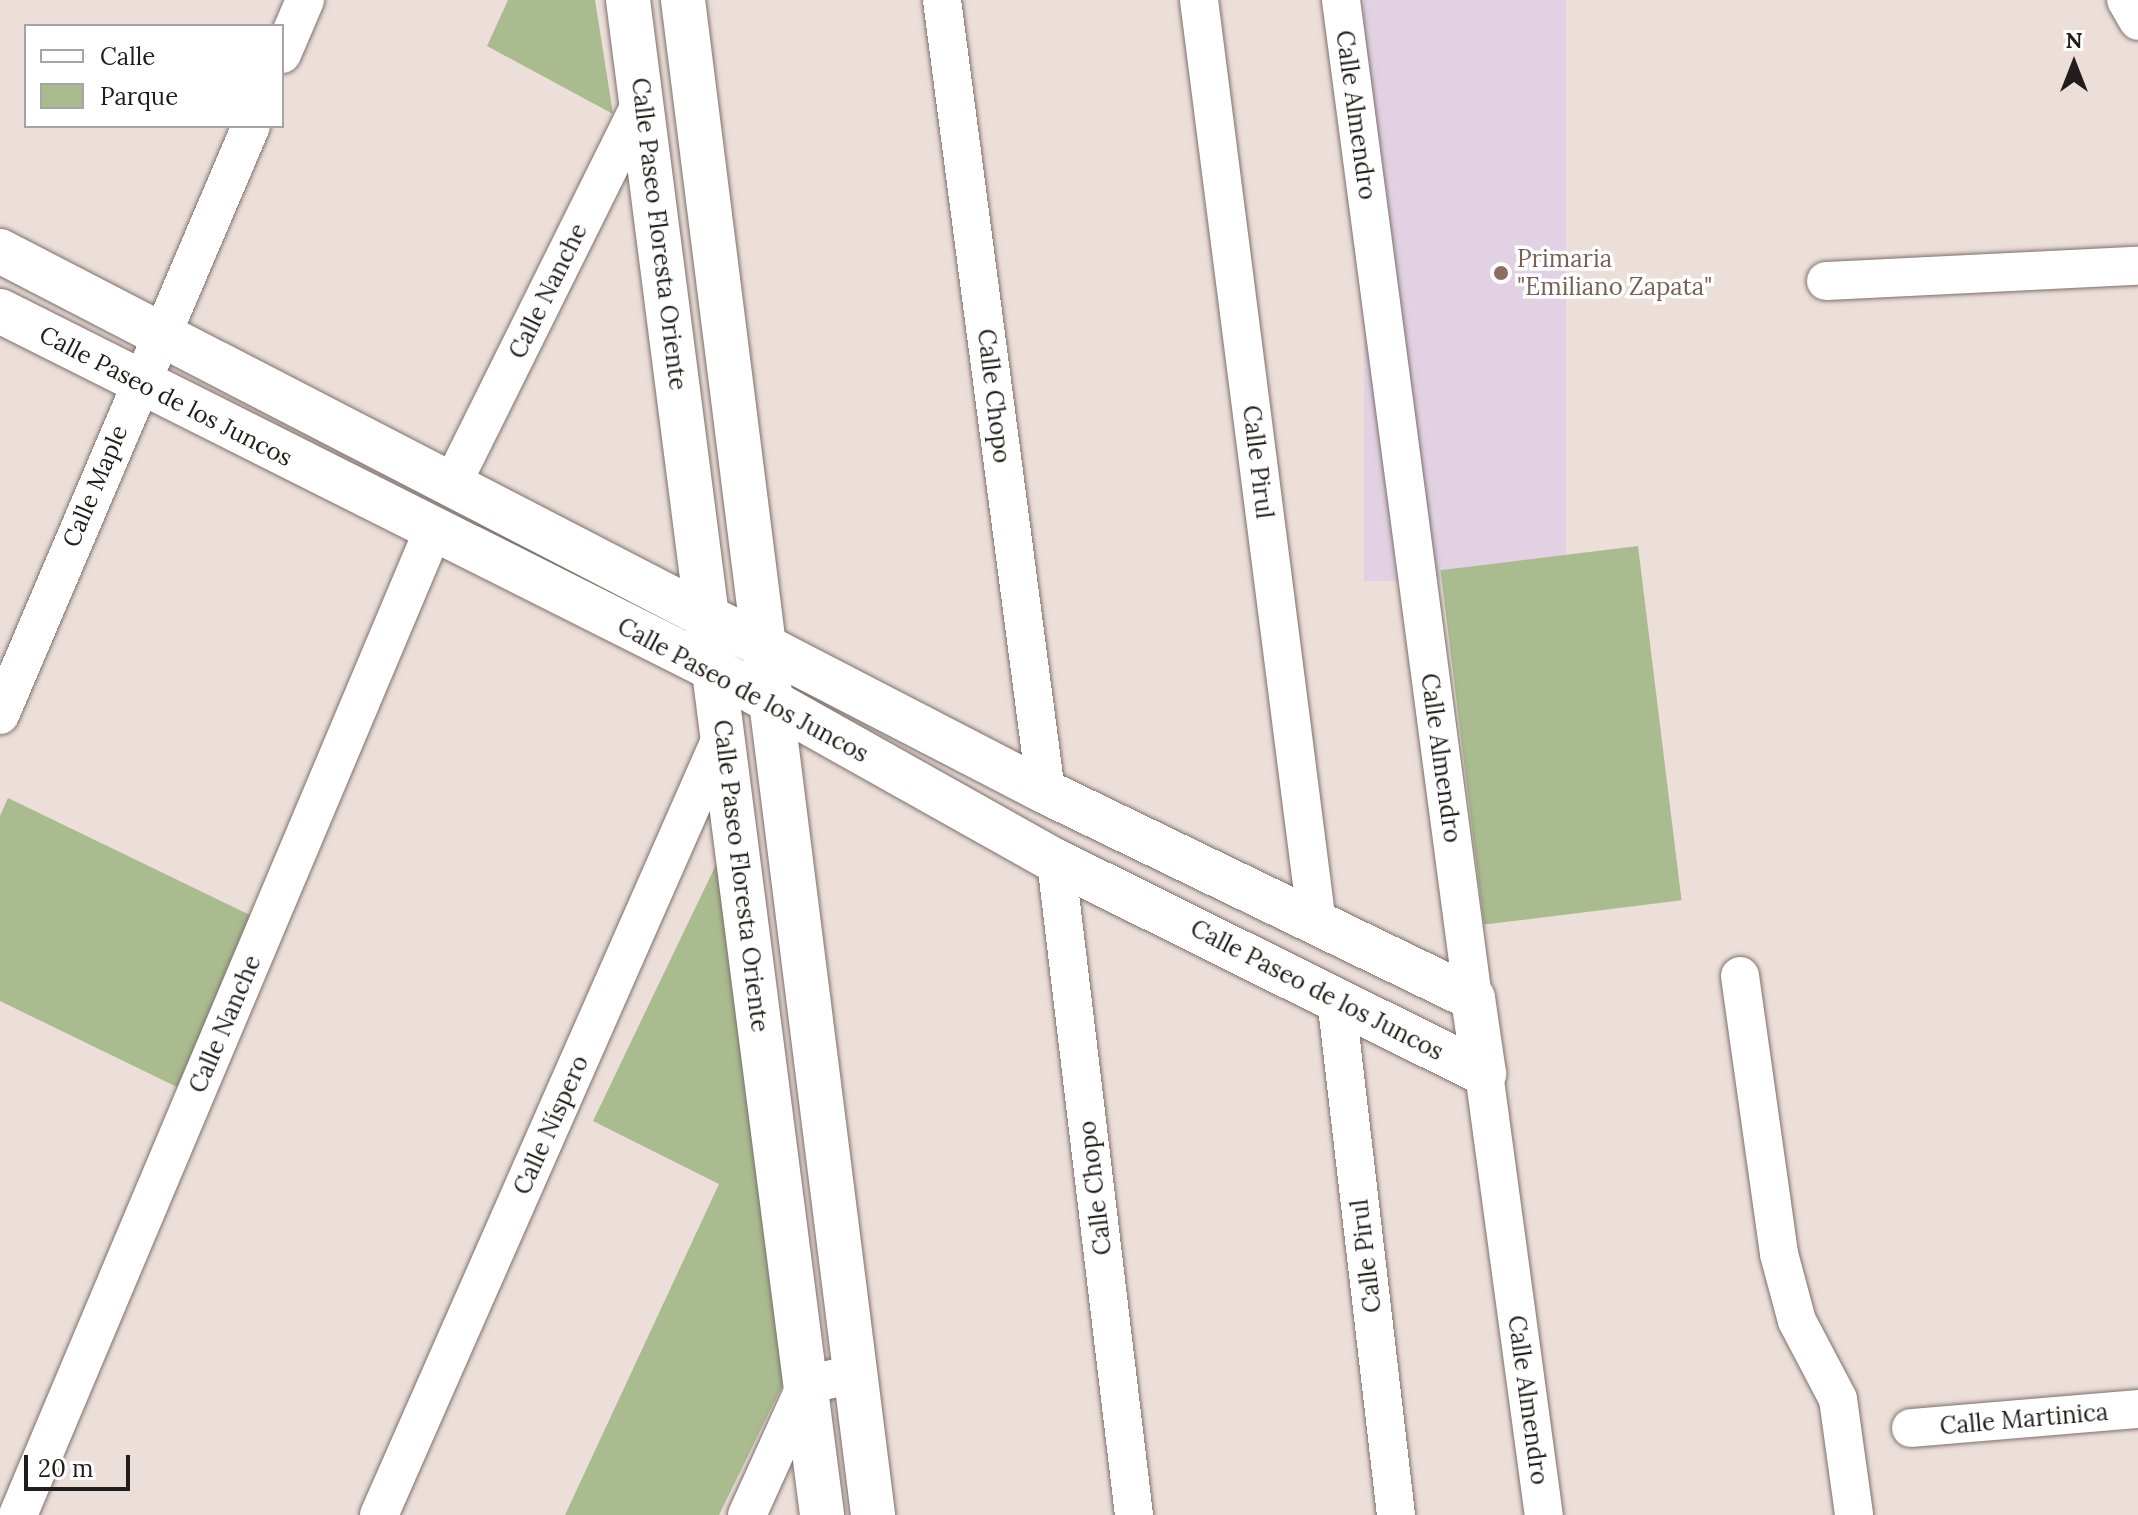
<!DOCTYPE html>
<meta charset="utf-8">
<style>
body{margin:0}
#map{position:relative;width:2138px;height:1515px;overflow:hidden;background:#ecded8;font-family:Lora,serif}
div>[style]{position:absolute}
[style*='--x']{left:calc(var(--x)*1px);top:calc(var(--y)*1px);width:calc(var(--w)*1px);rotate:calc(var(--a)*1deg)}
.education>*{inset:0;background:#e1d1e3;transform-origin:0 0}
.green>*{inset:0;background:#a9bb8f;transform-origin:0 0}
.roads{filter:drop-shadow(0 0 2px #7d716c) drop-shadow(0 0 2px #7d716c)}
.street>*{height:38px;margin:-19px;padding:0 19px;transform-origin:19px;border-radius:19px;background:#fff}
.secondary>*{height:44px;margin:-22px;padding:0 22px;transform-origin:22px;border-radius:22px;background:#fff}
.dots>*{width:22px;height:22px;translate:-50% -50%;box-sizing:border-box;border:4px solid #fff;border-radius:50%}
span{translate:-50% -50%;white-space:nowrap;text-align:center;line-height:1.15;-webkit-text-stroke:7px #fff;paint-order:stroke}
.street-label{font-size:24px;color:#221d1c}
.education-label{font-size:24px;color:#785e54}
.left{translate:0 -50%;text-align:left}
.legend{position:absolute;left:24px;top:24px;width:260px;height:104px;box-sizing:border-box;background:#fff;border:2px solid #a7a5a4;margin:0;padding:10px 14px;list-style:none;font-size:24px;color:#221d1c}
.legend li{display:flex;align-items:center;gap:16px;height:40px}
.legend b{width:40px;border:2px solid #a7a5a4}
.north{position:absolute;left:2034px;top:24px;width:80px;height:80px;-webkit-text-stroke:6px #fff;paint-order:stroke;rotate:0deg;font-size:22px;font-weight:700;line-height:32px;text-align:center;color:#221d1c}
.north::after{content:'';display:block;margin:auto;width:28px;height:36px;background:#221d1c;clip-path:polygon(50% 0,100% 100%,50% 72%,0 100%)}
.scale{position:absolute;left:24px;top:1455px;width:106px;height:36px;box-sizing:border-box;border:4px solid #221d1c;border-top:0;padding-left:10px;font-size:24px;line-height:28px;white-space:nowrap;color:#221d1c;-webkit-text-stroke:6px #fff;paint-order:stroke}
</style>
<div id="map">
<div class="education">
<i style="left:1364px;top:0;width:202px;height:581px"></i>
</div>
<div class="green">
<i style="clip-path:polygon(508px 0,595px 0,613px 114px,487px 46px)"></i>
<i style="left:1638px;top:546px;width:357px;height:199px;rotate:83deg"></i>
<i style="clip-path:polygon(8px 798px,252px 916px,177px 1087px,0 1001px,0 816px)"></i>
<i style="clip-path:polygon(724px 848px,787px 1376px,719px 1515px,565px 1515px,719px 1184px,593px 1121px)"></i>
</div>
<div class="roads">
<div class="street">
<i style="--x:942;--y:0;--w:799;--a:82.52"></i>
<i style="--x:1199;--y:0;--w:932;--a:82.72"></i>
<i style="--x:1341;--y:0;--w:1007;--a:82.47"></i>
<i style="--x:2126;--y:0;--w:24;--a:60"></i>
<i style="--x:282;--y:54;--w:59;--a:-66.9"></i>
<i style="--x:1826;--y:281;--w:312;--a:-2.8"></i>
<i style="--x:454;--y:480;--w:423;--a:-63.6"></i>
<i style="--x:0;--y:715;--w:640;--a:-66.92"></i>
<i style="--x:1056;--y:861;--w:659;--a:83.2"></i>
<i style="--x:1740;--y:976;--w:281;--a:82"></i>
<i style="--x:1779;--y:1254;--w:69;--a:75"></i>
<i style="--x:1797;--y:1321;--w:88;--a:62.3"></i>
<i style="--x:1838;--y:1399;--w:117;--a:82.1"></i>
<i style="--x:1336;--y:998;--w:520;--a:83.38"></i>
<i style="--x:1484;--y:1073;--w:446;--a:82.3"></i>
<i style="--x:1911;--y:1428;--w:228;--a:-4.8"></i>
<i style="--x:18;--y:1515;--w:1066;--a:-67.14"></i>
<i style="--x:379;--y:1515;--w:853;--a:-66.23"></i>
<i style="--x:747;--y:1515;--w:143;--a:-65.6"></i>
<i style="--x:806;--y:1385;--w:49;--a:-12.9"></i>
</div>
<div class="secondary">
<i style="--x:628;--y:0;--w:1527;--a:82.7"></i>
<i style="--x:683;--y:0;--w:1527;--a:82.85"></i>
<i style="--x:0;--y:251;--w:1178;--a:27.35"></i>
<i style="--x:1046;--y:792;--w:474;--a:25.8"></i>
<i style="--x:1473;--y:998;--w:76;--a:81.7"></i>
<i style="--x:0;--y:311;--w:800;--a:26.66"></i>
<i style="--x:715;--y:670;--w:391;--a:29.3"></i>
<i style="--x:1056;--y:861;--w:478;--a:26.4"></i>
</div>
</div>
<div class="dots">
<i style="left:1501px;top:273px;background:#8d6e63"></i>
</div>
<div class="street-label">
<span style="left:1356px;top:115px;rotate:82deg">Calle Almendro</span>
<span style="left:659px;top:234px;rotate:83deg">Calle Paseo Floresta Oriente</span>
<span style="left:548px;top:291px;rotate:-64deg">Calle Nanche</span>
<span style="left:166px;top:396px;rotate:27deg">Calle Paseo de los Juncos</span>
<span style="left:994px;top:396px;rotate:83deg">Calle Chopo</span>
<span style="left:1258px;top:462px;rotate:83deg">Calle Pirul</span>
<span style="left:95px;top:486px;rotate:-67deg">Calle Maple</span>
<span style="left:743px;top:690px;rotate:28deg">Calle Paseo de los Juncos</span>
<span style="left:1441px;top:758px;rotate:82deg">Calle Almendro</span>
<span style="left:741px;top:876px;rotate:83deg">Calle Paseo Floresta Oriente</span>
<span style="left:1317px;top:990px;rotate:27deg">Calle Paseo de los Juncos</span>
<span style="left:225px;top:1024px;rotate:-67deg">Calle Nanche</span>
<span style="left:551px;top:1125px;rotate:-66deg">Calle Níspero</span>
<span style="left:1095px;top:1188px;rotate:-97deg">Calle Chopo</span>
<span style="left:1366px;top:1256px;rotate:-97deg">Calle Pirul</span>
<span style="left:1528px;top:1400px;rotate:82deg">Calle Almendro</span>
<span style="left:2024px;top:1419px;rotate:-5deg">Calle Martinica</span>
</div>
<div class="education-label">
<span class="left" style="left:1517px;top:273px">Primaria<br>"Emiliano Zapata"</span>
</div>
<ul class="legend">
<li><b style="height:10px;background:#fff"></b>Calle</li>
<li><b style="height:22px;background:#a9bb8f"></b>Parque</li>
</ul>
<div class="north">N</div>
<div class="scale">20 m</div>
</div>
